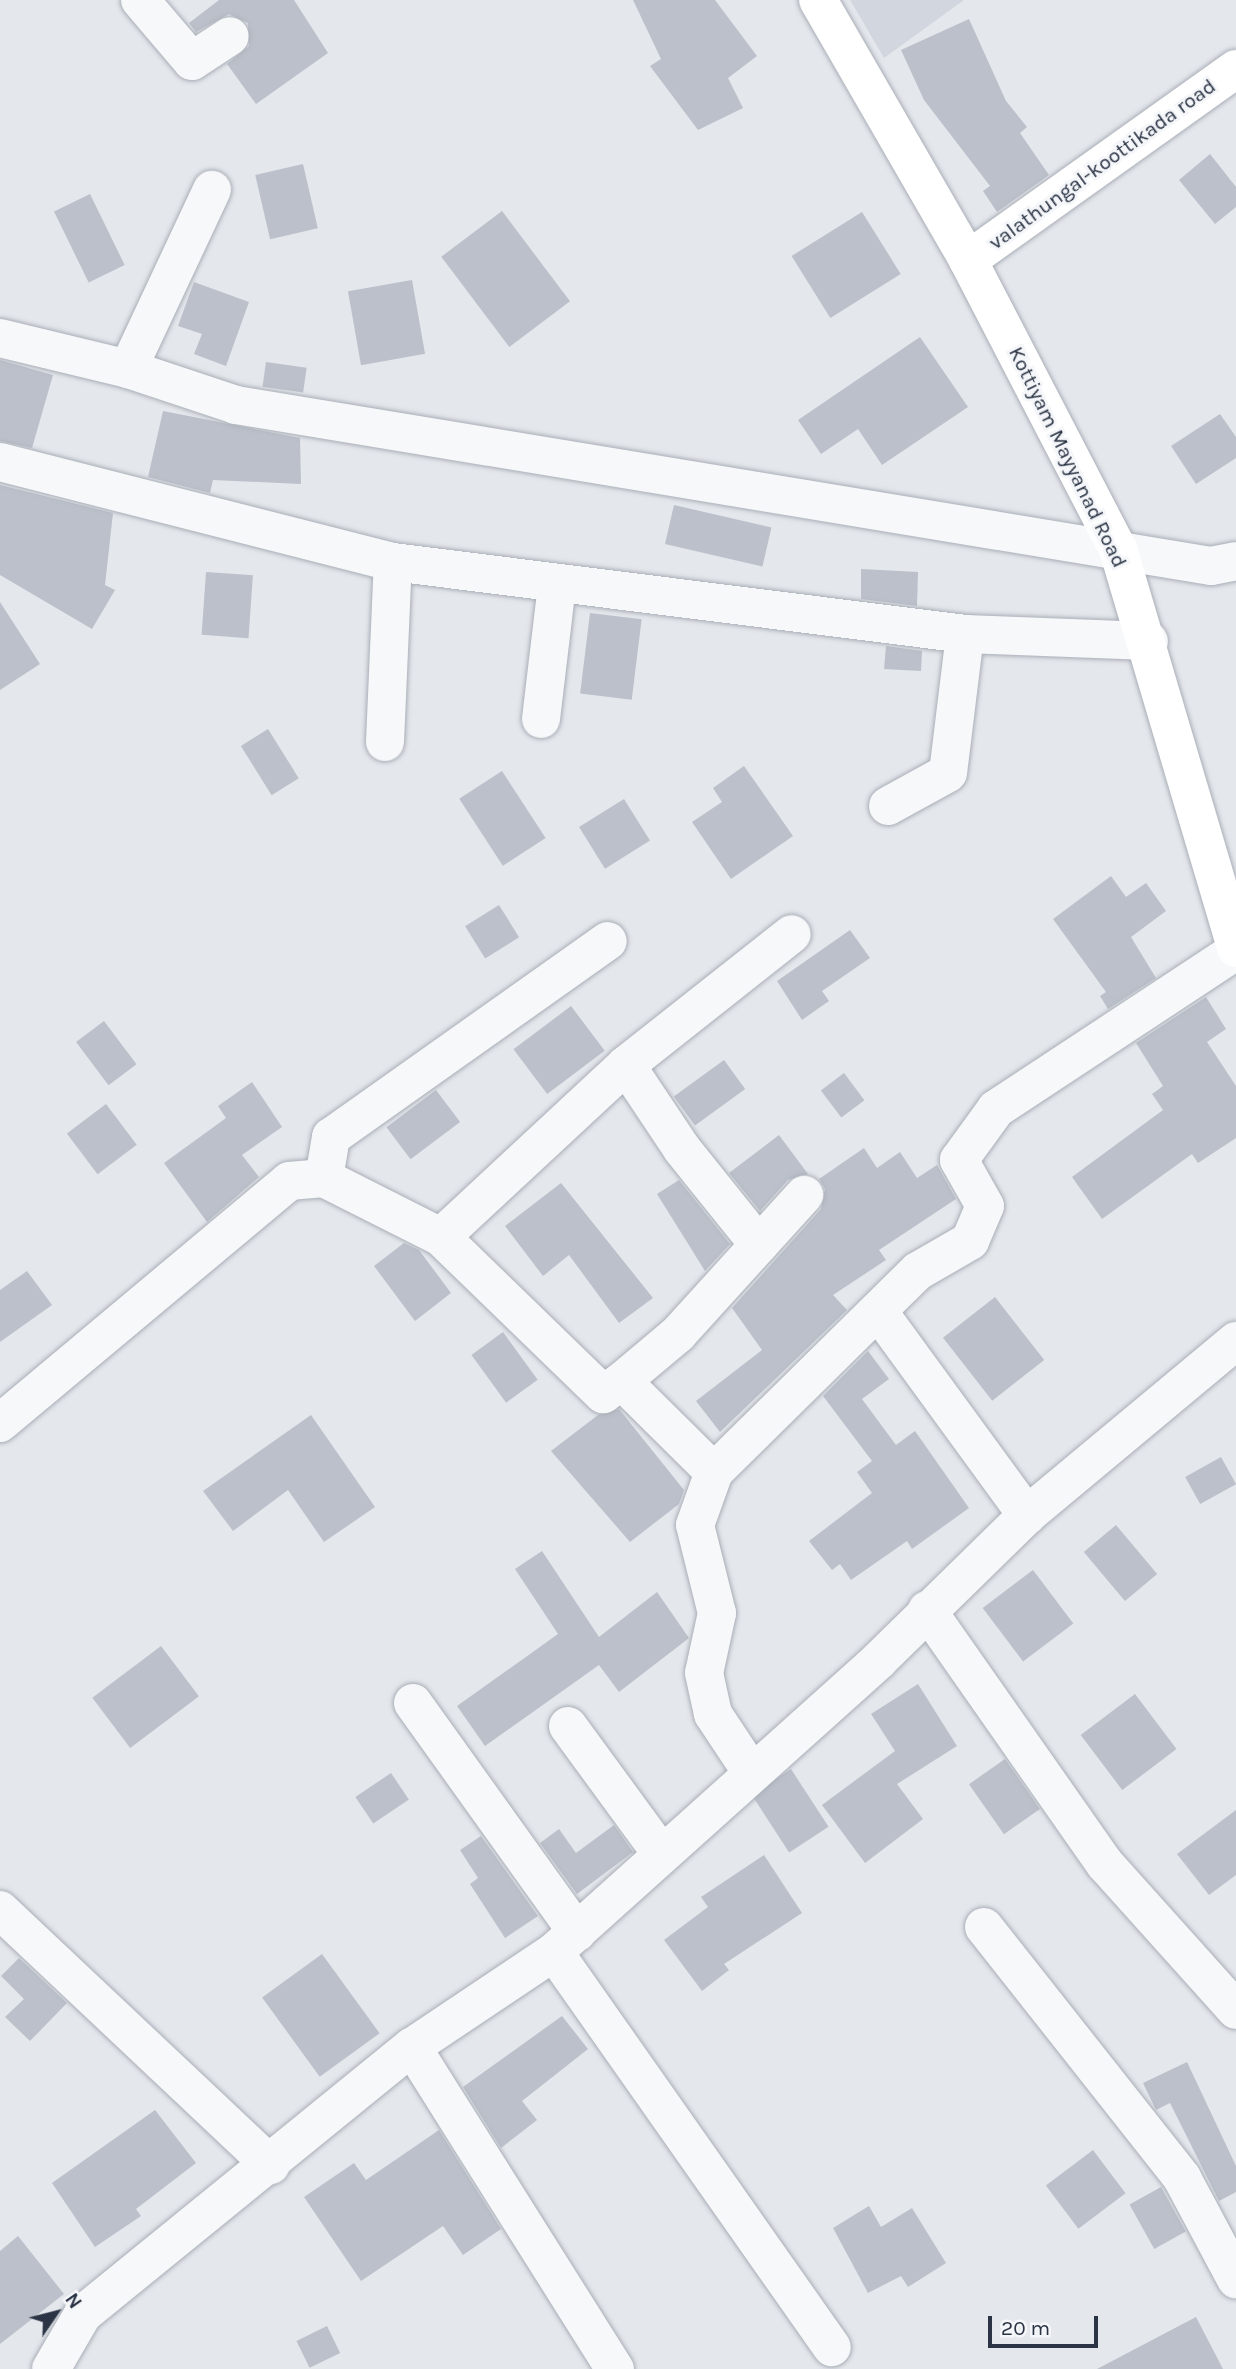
<!DOCTYPE html>
<style>
body{margin:0}
#map{position:relative;width:1236px;height:2369px;overflow:hidden;background:#e4e7ec;font-family:Karla,sans-serif}
div>[style]{position:absolute}
[style*='--x']{left:calc(var(--x)*1px);top:calc(var(--y)*1px);width:calc(var(--w)*1px);rotate:calc(var(--a)*1deg)}
.built>*{inset:0;background:#d2d6de}
.building>*{inset:0;background:#bbc0ca;transform-origin:0 0}
.roads{filter:drop-shadow(0 0 2px #a9aeb7) drop-shadow(0 0 2px #a9aeb7)}
.street>*{height:38px;margin:-19px;padding:0 19px;transform-origin:19px;border-radius:19px;background:#f7f8fa}
.secondary>*{height:38px;margin:-19px;padding:0 19px;transform-origin:19px;border-radius:19px;background:#fff}
span{translate:-50% -50%;white-space:nowrap;text-align:center;line-height:1.15;-webkit-text-stroke:6px #f4f6f9;paint-order:stroke}
.street-label{font-size:21px;color:#2b3445}
.north{position:absolute;left:21px;top:2278px;width:70px;height:70px;-webkit-text-stroke:5px #f4f6f9;paint-order:stroke;rotate:55deg;font-size:19px;font-weight:700;line-height:28px;text-align:center;color:#2b3445}
.north::after{content:'';display:block;margin:auto;width:24px;height:32px;background:#2b3445;clip-path:polygon(50% 0,100% 100%,50% 72%,0 100%)}
.scale{position:absolute;left:988px;top:2316px;width:110px;height:32px;box-sizing:border-box;border:4px solid #2b3445;border-top:0;padding-left:9px;font-size:21px;line-height:24px;white-space:nowrap;color:#2b3445;-webkit-text-stroke:5px #f4f6f9;paint-order:stroke}
</style>
<div id="map">
<div class="built">
<i style="clip-path:polygon(850px 0,964px 0,884px 58px)"></i>
</div>
<div class="building">
<i style="clip-path:polygon(219px 0,294px 0,328px 53px,256px 104px,227px 64px,249px 46px,248px 23px,229px 14px,196px 32px,189px 23px)"></i>
<i style="clip-path:polygon(633px 0,715px 0,757px 56px,728px 78px,743px 108px,698px 130px,650px 66px,661px 59px)"></i>
<i style="clip-path:polygon(969px 19px,1006px 101px,1027px 127px,1020px 133px,1049px 175px,997px 212px,983px 191px,990px 186px,924px 100px,901px 50px)"></i>
<i style="clip-path:polygon(1210px 154px,1236px 187px,1236px 207px,1215px 224px,1179px 180px)"></i>
<i style="left:303px;top:164px;width:66px;height:49px;rotate:77deg"></i>
<i style="left:90px;top:194px;width:79px;height:40px;rotate:64deg"></i>
<i style="left:502px;top:211px;width:113px;height:76px;rotate:53deg"></i>
<i style="left:862px;top:212px;width:73px;height:83px;rotate:58deg"></i>
<i style="left:412px;top:280px;width:75px;height:65px;rotate:80deg"></i>
<i style="clip-path:polygon(194px 282px,249px 302px,226px 366px,194px 354px,202px 334px,178px 326px)"></i>
<i style="clip-path:polygon(920px 337px,968px 407px,882px 465px,858px 429px,821px 454px,798px 420px)"></i>
<i style="clip-path:polygon(0 360px,53px 375px,32px 448px,0 441px)"></i>
<i style="left:266px;top:362px;width:41px;height:25px;rotate:8deg"></i>
<i style="clip-path:polygon(163px 411px,300px 438px,301px 484px,213px 480px,210px 493px,148px 477px)"></i>
<i style="clip-path:polygon(1220px 414px,1236px 437px,1236px 458px,1196px 484px,1171px 446px)"></i>
<i style="clip-path:polygon(0 485px,113px 513px,105px 585px,115px 590px,92px 629px,0 575px)"></i>
<i style="left:674px;top:505px;width:100px;height:40px;rotate:13deg"></i>
<i style="clip-path:polygon(861px 569px,918px 572px,917px 606px,861px 599px)"></i>
<i style="left:206px;top:572px;width:47px;height:63px;rotate:4deg"></i>
<i style="clip-path:polygon(0 602px,40px 664px,0 690px)"></i>
<i style="left:590px;top:613px;width:52px;height:81px;rotate:7deg"></i>
<i style="clip-path:polygon(886px 646px,922px 651px,921px 671px,884px 669px)"></i>
<i style="left:268px;top:729px;width:58px;height:32px;rotate:58deg"></i>
<i style="clip-path:polygon(744px 766px,793px 836px,731px 879px,692px 822px,722px 802px,713px 788px)"></i>
<i style="left:502px;top:771px;width:80px;height:51px;rotate:57deg"></i>
<i style="left:624px;top:799px;width:49px;height:53px;rotate:58deg"></i>
<i style="clip-path:polygon(1111px 876px,1126px 897px,1146px 883px,1166px 911px,1131px 937px,1156px 978px,1108px 1009px,1100px 996px,1106px 992px,1053px 919px)"></i>
<i style="left:499px;top:905px;width:38px;height:40px;rotate:58deg"></i>
<i style="clip-path:polygon(850px 930px,870px 958px,822px 991px,829px 1001px,802px 1020px,777px 981px)"></i>
<i style="clip-path:polygon(1206px 997px,1226px 1029px,1207px 1042px,1236px 1086px,1236px 1138px,1198px 1163px,1192px 1154px,1102px 1219px,1072px 1177px,1163px 1110px,1152px 1094px,1163px 1086px,1136px 1043px)"></i>
<i style="left:571px;top:1006px;width:56px;height:72px;rotate:53deg"></i>
<i style="left:104px;top:1021px;width:54px;height:35px;rotate:53deg"></i>
<i style="left:724px;top:1060px;width:36px;height:62px;rotate:54deg"></i>
<i style="left:844px;top:1073px;width:34px;height:29px;rotate:53deg"></i>
<i style="clip-path:polygon(252px 1082px,282px 1127px,242px 1155px,259px 1177px,207px 1222px,164px 1163px,226px 1118px,218px 1106px)"></i>
<i style="left:436px;top:1090px;width:40px;height:62px;rotate:53deg"></i>
<i style="left:106px;top:1104px;width:51px;height:49px;rotate:53deg"></i>
<i style="clip-path:polygon(779px 1135px,808px 1174px,788px 1180px,760px 1211px,729px 1173px)"></i>
<i style="clip-path:polygon(864px 1148px,877px 1168px,900px 1152px,917px 1178px,937px 1165px,956px 1199px,879px 1250px,886px 1260px,833px 1295px,847px 1310px,720px 1432px,696px 1401px,762px 1350px,732px 1308px,821px 1209px,825px 1189px,819px 1179px)"></i>
<i style="clip-path:polygon(679px 1180px,730px 1244px,705px 1271px,657px 1194px)"></i>
<i style="clip-path:polygon(561px 1183px,653px 1298px,619px 1323px,569px 1255px,543px 1276px,505px 1226px)"></i>
<i style="clip-path:polygon(404px 1243px,419px 1250px,451px 1293px,415px 1321px,374px 1266px)"></i>
<i style="clip-path:polygon(27px 1271px,52px 1305px,0 1342px,0 1290px)"></i>
<i style="left:995px;top:1297px;width:80px;height:66px;rotate:52deg"></i>
<i style="left:503px;top:1332px;width:59px;height:39px;rotate:54deg"></i>
<i style="clip-path:polygon(868px 1351px,889px 1379px,862px 1399px,896px 1445px,915px 1431px,969px 1508px,912px 1549px,907px 1541px,851px 1580px,840px 1564px,832px 1570px,809px 1541px,872px 1493px,857px 1472px,872px 1461px,823px 1396px)"></i>
<i style="clip-path:polygon(619px 1409px,684px 1490px,679px 1504px,630px 1542px,551px 1451px,598px 1415px)"></i>
<i style="clip-path:polygon(311px 1415px,375px 1507px,324px 1542px,288px 1490px,233px 1531px,203px 1491px)"></i>
<i style="left:1221px;top:1457px;width:31px;height:41px;rotate:61deg"></i>
<i style="left:1116px;top:1525px;width:64px;height:42px;rotate:50deg"></i>
<i style="clip-path:polygon(542px 1551px,599px 1637px,657px 1592px,689px 1638px,619px 1692px,599px 1665px,485px 1746px,457px 1706px,558px 1634px,515px 1569px)"></i>
<i style="left:1033px;top:1570px;width:67px;height:63px;rotate:53deg"></i>
<i style="left:161px;top:1646px;width:63px;height:86px;rotate:53deg"></i>
<i style="clip-path:polygon(918px 1684px,957px 1746px,897px 1784px,923px 1819px,865px 1863px,822px 1805px,895px 1751px,871px 1714px)"></i>
<i style="left:1135px;top:1694px;width:69px;height:68px;rotate:53deg"></i>
<i style="left:1005px;top:1759px;width:61px;height:44px;rotate:55deg"></i>
<i style="left:791px;top:1769px;width:69px;height:47px;rotate:57deg"></i>
<i style="left:391px;top:1773px;width:32px;height:43px;rotate:56deg"></i>
<i style="clip-path:polygon(1236px 1810px,1236px 1875px,1209px 1895px,1177px 1854px)"></i>
<i style="clip-path:polygon(614px 1825px,633px 1852px,577px 1894px,540px 1843px,559px 1829px,576px 1853px)"></i>
<i style="clip-path:polygon(481px 1836px,538px 1916px,505px 1938px,470px 1884px,478px 1878px,460px 1850px)"></i>
<i style="clip-path:polygon(764px 1855px,802px 1913px,724px 1964px,729px 1970px,702px 1991px,664px 1940px,708px 1907px,701px 1897px)"></i>
<i style="left:322px;top:1954px;width:98px;height:74px;rotate:54deg"></i>
<i style="clip-path:polygon(19px 1958px,67px 2003px,30px 2041px,5px 2017px,24px 1999px,1px 1976px)"></i>
<i style="clip-path:polygon(562px 2016px,588px 2049px,522px 2101px,537px 2120px,501px 2148px,463px 2087px)"></i>
<i style="clip-path:polygon(1187px 2062px,1236px 2166px,1236px 2192px,1219px 2201px,1170px 2103px,1156px 2110px,1143px 2083px)"></i>
<i style="clip-path:polygon(155px 2110px,196px 2163px,136px 2209px,141px 2216px,95px 2247px,52px 2183px)"></i>
<i style="clip-path:polygon(439px 2130px,501px 2229px,463px 2255px,443px 2226px,361px 2281px,304px 2197px,354px 2163px,366px 2180px)"></i>
<i style="left:1093px;top:2150px;width:54px;height:59px;rotate:53deg"></i>
<i style="left:1161px;top:2187px;width:51px;height:36px;rotate:61deg"></i>
<i style="clip-path:polygon(869px 2206px,881px 2227px,912px 2208px,946px 2263px,908px 2287px,901px 2276px,868px 2293px,833px 2228px)"></i>
<i style="clip-path:polygon(18px 2236px,64px 2294px,0 2344px,0 2251px)"></i>
<i style="clip-path:polygon(1196px 2317px,1223px 2369px,1097px 2369px)"></i>
<i style="left:327px;top:2326px;width:30px;height:34px;rotate:64deg"></i>
</div>
<div class="roads">
<div class="street">
<i style="--x:140;--y:0;--w:80;--a:49.6"></i>
<i style="--x:192;--y:61;--w:45;--a:-33.3"></i>
<i style="--x:0;--y:338;--w:132;--a:13.6"></i>
<i style="--x:128;--y:369;--w:114;--a:18.4"></i>
<i style="--x:236;--y:405;--w:988;--a:9.38"></i>
<i style="--x:1211;--y:566;--w:25;--a:-11"></i>
<i style="--x:128;--y:369;--w:198;--a:-64.9"></i>
<i style="--x:0;--y:462;--w:406;--a:14.3"></i>
<i style="--x:393;--y:562;--w:577;--a:7.17"></i>
<i style="--x:965;--y:634;--w:184;--a:2.2"></i>
<i style="--x:541;--y:719;--w:135;--a:-83.2"></i>
<i style="--x:385;--y:742;--w:180;--a:-87.5"></i>
<i style="--x:888;--y:806;--w:68;--a:-28.8"></i>
<i style="--x:948;--y:773;--w:140;--a:-83"></i>
<i style="--x:626;--y:1065;--w:101;--a:56.3"></i>
<i style="--x:682;--y:1149;--w:123;--a:51.3"></i>
<i style="--x:324;--y:1178;--w:42;--a:-80.3"></i>
<i style="--x:331;--y:1137;--w:339;--a:-35.3"></i>
<i style="--x:441;--y:1237;--w:253;--a:-42.9"></i>
<i style="--x:626;--y:1065;--w:211;--a:-38.3"></i>
<i style="--x:878;--y:1311;--w:253;--a:53.9"></i>
<i style="--x:622;--y:1381;--w:73;--a:-40"></i>
<i style="--x:678;--y:1334;--w:188;--a:-47.8"></i>
<i style="--x:0;--y:1423;--w:377;--a:-39.9"></i>
<i style="--x:289;--y:1181;--w:35;--a:-5"></i>
<i style="--x:324;--y:1178;--w:131;--a:26.8"></i>
<i style="--x:441;--y:1237;--w:226;--a:44.1"></i>
<i style="--x:603;--y:1394;--w:23;--a:-34"></i>
<i style="--x:622;--y:1381;--w:129;--a:44.7"></i>
<i style="--x:714;--y:1472;--w:56;--a:109.7"></i>
<i style="--x:695;--y:1525;--w:91;--a:76"></i>
<i style="--x:717;--y:1613;--w:61;--a:102.2"></i>
<i style="--x:704;--y:1673;--w:42;--a:77.6"></i>
<i style="--x:713;--y:1714;--w:67;--a:56.5"></i>
<i style="--x:714;--y:1472;--w:286;--a:-44.6"></i>
<i style="--x:918;--y:1271;--w:60;--a:-30"></i>
<i style="--x:970;--y:1241;--w:38;--a:-67"></i>
<i style="--x:985;--y:1206;--w:53;--a:-119.5"></i>
<i style="--x:959;--y:1160;--w:63;--a:-54"></i>
<i style="--x:996;--y:1109;--w:287;--a:-33.4"></i>
<i style="--x:927;--y:1610;--w:310;--a:55"></i>
<i style="--x:1105;--y:1864;--w:196;--a:48.1"></i>
<i style="--x:413;--y:1703;--w:282;--a:54.4"></i>
<i style="--x:568;--y:1726;--w:157;--a:53.8"></i>
<i style="--x:0;--y:1910;--w:372;--a:43.3"></i>
<i style="--x:984;--y:1927;--w:320;--a:51.7"></i>
<i style="--x:1182;--y:2178;--w:115;--a:61.9"></i>
<i style="--x:554;--y:1952;--w:483;--a:54.9"></i>
<i style="--x:412;--y:2047;--w:381;--a:57.8"></i>
<i style="--x:51;--y:2369;--w:64;--a:-59.8"></i>
<i style="--x:83;--y:2314;--w:424;--a:-39.1"></i>
<i style="--x:412;--y:2047;--w:171;--a:-33.8"></i>
<i style="--x:554;--y:1952;--w:437;--a:-41.9"></i>
<i style="--x:879;--y:1660;--w:207;--a:-44.4"></i>
<i style="--x:1027;--y:1515;--w:272;--a:-39.8"></i>
</div>
<div class="secondary">
<i style="--x:818;--y:0;--w:300;--a:60"></i>
<i style="--x:968;--y:260;--w:326;--a:62.6"></i>
<i style="--x:1118;--y:549;--w:416;--a:73.5"></i>
<i style="--x:968;--y:260;--w:329;--a:-35.5"></i>
</div>
</div>
<div class="street-label">
<span style="left:1102px;top:164px;rotate:-36deg">valathungal-koottikada road</span>
<span style="left:1068px;top:457px;rotate:64deg">Kottiyam Mayyanad Road</span>
</div>
<div class="north">N</div>
<div class="scale">20 m</div>
</div>
